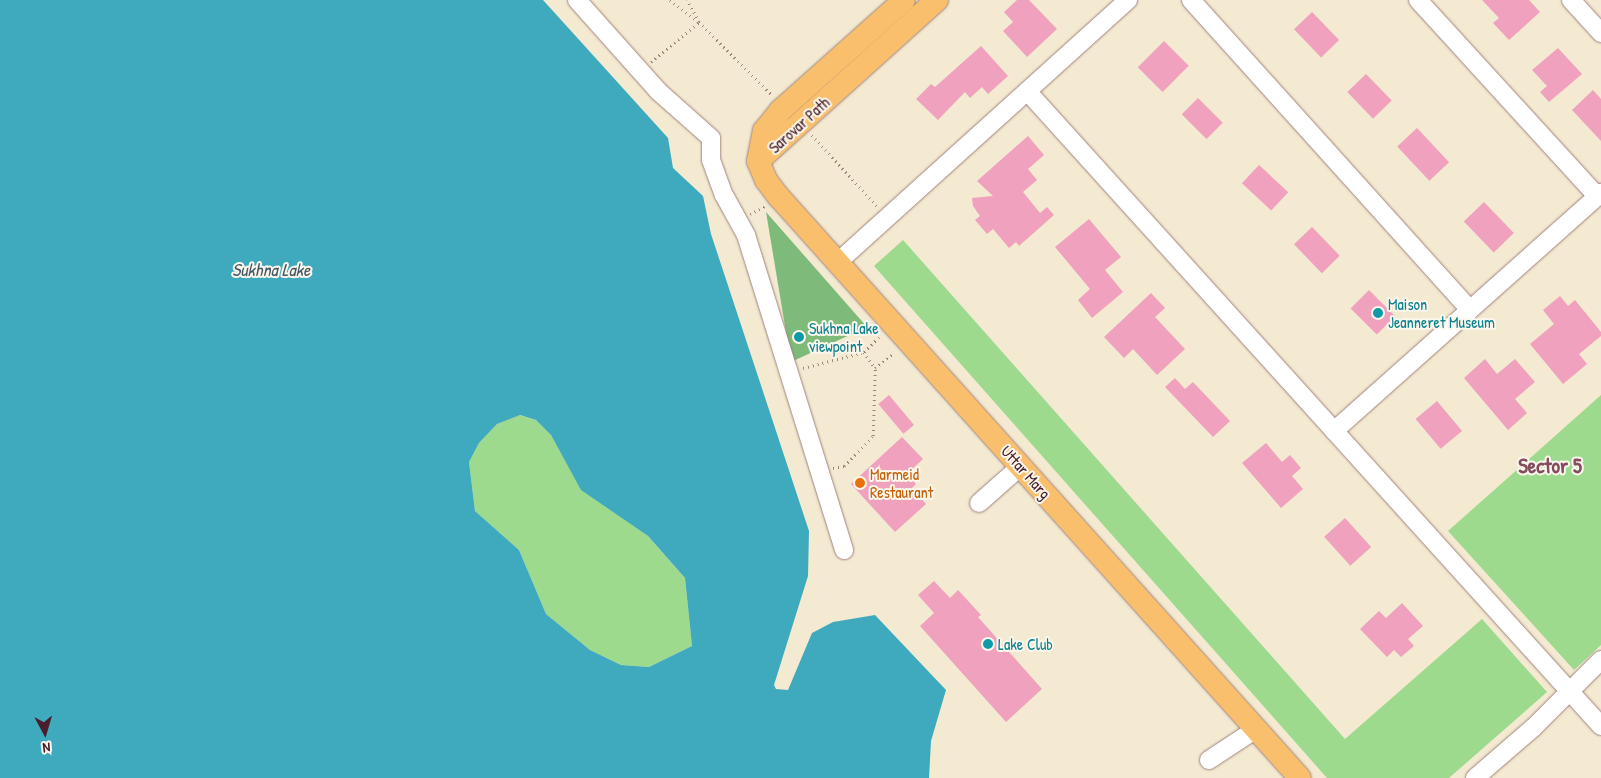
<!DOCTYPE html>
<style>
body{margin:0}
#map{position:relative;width:1601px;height:778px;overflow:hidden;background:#f4e9d1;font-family:"Patrick Hand",sans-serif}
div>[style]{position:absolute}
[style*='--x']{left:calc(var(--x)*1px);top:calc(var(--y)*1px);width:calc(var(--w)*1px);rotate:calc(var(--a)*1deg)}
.green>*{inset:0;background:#9dda8e}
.forest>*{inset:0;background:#7eba79}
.water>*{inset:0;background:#3faabe}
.building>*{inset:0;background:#f0a1bd;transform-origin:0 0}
.path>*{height:2.5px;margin-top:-1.25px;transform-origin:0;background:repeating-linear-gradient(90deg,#9f847e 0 1px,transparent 0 5px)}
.roads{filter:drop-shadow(0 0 1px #9f847e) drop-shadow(0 0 1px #9f847e)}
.minor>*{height:18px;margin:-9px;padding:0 9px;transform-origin:9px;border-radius:9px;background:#fff}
.major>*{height:22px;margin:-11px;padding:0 11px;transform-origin:11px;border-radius:11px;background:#f9bf6d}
.dots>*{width:14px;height:14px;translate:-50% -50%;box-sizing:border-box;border:2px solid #fbf7ec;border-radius:50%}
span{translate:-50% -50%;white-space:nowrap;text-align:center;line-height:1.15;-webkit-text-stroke:4px #fbf7ec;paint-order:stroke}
.street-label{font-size:16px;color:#4a1f2b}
.culture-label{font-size:16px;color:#0d838f}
.left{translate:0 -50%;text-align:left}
.food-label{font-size:16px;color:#c56008}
.water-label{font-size:18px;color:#465766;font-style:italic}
.district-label{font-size:21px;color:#844c5e;font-weight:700}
.north{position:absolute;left:20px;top:708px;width:50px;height:50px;-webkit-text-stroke:4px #fbf7ec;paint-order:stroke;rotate:174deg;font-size:14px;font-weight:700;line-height:20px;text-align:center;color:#4a1f2b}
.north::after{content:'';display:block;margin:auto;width:18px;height:22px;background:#4a1f2b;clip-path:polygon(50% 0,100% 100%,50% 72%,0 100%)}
</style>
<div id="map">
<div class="green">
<i style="clip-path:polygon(903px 240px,1345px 739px,1482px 619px,1547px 692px,1449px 778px,1327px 778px,874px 266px)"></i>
<i style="clip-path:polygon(1601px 395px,1601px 645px,1574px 670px,1448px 531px)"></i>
<i style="clip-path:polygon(519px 415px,536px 420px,551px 435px,582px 490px,648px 536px,685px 578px,692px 646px,649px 667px,621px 665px,590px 650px,546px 614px,519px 550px,475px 511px,469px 462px,479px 443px,497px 424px)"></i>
</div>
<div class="forest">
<i style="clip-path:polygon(766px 212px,867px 327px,791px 362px)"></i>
</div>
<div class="water">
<i style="clip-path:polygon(evenodd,0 0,543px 0,668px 138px,673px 168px,703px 196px,711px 234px,809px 531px,808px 576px,774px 685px,776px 689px,788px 690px,812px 633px,833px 622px,875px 615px,946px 690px,931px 741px,929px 778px,0 778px,0 0,520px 415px,536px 420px,551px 435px,581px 490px,648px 536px,685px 578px,692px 646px,649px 667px,621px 665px,590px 650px,546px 614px,519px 550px,475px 511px,469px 462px,479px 443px,497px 424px,520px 415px)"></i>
</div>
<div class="building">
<i style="clip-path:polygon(1017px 0,1029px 0,1057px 29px,1027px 57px,1003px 31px,1013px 22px,1004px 12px)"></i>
<i style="clip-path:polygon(1482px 0,1529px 0,1540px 12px,1509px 40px,1493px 23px,1499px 18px)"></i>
<i style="left:1312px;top:12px;width:39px;height:25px;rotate:46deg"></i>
<i style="left:1164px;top:41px;width:35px;height:37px;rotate:45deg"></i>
<i style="clip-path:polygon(981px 46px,1008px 76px,988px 94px,982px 87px,970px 98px,965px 92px,938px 120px,916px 99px,931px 84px,935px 87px)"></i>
<i style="clip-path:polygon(1558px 48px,1582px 74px,1549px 102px,1540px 92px,1547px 86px,1532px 70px)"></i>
<i style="left:1366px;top:74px;width:37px;height:26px;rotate:46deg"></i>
<i style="clip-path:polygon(1593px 90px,1601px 99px,1601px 141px,1572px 110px)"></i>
<i style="left:1198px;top:98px;width:35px;height:23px;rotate:45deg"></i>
<i style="left:1417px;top:128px;width:47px;height:27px;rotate:47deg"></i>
<i style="clip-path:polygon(1028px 136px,1044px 155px,1028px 169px,1037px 180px,1023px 192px,1040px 213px,1047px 207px,1054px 215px,1019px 246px,1016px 242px,1009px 248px,993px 229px,987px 234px,975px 220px,980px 216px,973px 206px,972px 198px,993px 196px,977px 181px)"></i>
<i style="left:1259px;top:165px;width:40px;height:25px;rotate:43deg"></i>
<i style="left:1484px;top:202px;width:43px;height:28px;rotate:46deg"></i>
<i style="clip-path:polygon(1089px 219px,1121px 257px,1105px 270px,1123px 292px,1092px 318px,1078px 300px,1090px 289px,1055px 247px)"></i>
<i style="left:1312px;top:227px;width:40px;height:25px;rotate:46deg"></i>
<i style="left:1369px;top:290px;width:37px;height:26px;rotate:45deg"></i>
<i style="clip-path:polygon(1151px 293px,1165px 308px,1155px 317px,1185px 349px,1157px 375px,1133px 349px,1124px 358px,1104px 337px)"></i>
<i style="clip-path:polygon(1560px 296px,1568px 306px,1575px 300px,1601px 332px,1601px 336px,1579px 354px,1587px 364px,1563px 384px,1530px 344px,1554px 324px,1543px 310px)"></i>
<i style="clip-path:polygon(1485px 359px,1497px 374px,1515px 359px,1535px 382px,1515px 399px,1527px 413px,1508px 430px,1464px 378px)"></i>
<i style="clip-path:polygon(1175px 378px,1185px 389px,1193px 382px,1230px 421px,1213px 437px,1165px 387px)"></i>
<i style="left:889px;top:395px;width:39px;height:14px;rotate:50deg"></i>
<i style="left:1437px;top:401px;width:39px;height:28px;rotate:50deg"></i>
<i style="clip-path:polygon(902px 437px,923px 459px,907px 474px,916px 484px,912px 488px,926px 504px,895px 532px,851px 484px)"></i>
<i style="clip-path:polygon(1266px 443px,1282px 462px,1290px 455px,1301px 468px,1292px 476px,1303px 489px,1281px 508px,1242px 463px)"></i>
<i style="left:1345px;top:518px;width:39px;height:28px;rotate:48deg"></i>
<i style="clip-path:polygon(934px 581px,950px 598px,958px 590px,981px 615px,978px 617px,1042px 689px,1006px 722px,920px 626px,934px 613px,918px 595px)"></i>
<i style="clip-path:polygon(1402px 603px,1423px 626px,1408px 639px,1414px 646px,1401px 657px,1394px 650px,1387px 657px,1360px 629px,1379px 611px,1386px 618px)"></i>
</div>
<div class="path">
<i style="--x:670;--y:0;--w:36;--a:37"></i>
<i style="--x:699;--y:22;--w:102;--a:45"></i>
<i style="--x:651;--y:62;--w:62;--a:-39.8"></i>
<i style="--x:699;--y:22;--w:25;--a:-119"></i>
<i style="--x:812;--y:135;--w:98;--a:47.5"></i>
<i style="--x:750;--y:214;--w:17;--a:-28"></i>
<i style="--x:864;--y:352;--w:19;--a:55"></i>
<i style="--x:803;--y:368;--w:63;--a:-14.7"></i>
<i style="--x:864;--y:352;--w:21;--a:-45"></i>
<i style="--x:833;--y:468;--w:11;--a:-10"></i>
<i style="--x:844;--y:466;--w:42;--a:-46"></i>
<i style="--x:873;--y:436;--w:68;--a:-88.3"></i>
<i style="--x:875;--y:368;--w:24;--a:-38"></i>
</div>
<div class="roads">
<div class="minor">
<i style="--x:577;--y:0;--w:122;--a:48.3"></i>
<i style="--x:658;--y:91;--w:71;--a:41.6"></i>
<i style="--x:711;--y:138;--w:22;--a:90"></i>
<i style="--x:711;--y:160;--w:37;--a:70"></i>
<i style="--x:724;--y:195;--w:46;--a:61.2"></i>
<i style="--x:746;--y:235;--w:330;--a:72.7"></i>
<i style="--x:1191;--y:0;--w:417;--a:48"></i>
<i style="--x:1418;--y:0;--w:265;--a:47.6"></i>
<i style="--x:1571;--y:0;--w:45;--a:47.7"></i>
<i style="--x:1027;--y:91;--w:856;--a:47.89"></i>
<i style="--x:838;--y:262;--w:391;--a:-42.1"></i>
<i style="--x:1334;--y:431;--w:358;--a:-41.7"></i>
<i style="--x:979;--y:503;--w:56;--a:-41.4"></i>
<i style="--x:1209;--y:760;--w:56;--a:-33.4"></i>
<i style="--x:1475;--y:778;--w:77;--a:-40.8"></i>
<i style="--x:1533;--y:728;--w:96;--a:-45"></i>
</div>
<div class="major">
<i style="--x:758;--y:161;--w:21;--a:67"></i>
<i style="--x:766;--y:180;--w:21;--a:53"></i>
<i style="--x:779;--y:197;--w:780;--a:48.12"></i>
<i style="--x:758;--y:161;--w:241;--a:-42"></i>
<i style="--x:758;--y:161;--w:31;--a:-79"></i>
<i style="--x:764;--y:131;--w:26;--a:-51"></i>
<i style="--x:780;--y:111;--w:166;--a:-41.8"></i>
</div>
</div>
<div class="dots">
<i style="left:1378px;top:313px;background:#0f9aa8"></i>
<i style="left:799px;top:337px;background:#0f9aa8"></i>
<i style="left:860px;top:483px;background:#e8710a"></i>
<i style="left:988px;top:644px;background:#0f9aa8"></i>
</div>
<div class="street-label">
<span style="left:799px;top:125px;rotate:-42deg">Sarovar Path</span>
<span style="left:1026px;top:472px;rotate:48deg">Uttar Marg</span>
</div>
<div class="culture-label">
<span class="left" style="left:1388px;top:313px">Maison<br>Jeanneret Museum</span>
<span class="left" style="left:809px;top:337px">Sukhna Lake<br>viewpoint</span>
<span class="left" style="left:998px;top:644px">Lake Club</span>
</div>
<div class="food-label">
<span class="left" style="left:870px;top:483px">Marmeid<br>Restaurant</span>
</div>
<div class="water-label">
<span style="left:271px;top:270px">Sukhna Lake</span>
</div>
<div class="district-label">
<span style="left:1550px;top:466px">Sector 5</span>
</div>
<div class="north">N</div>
</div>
